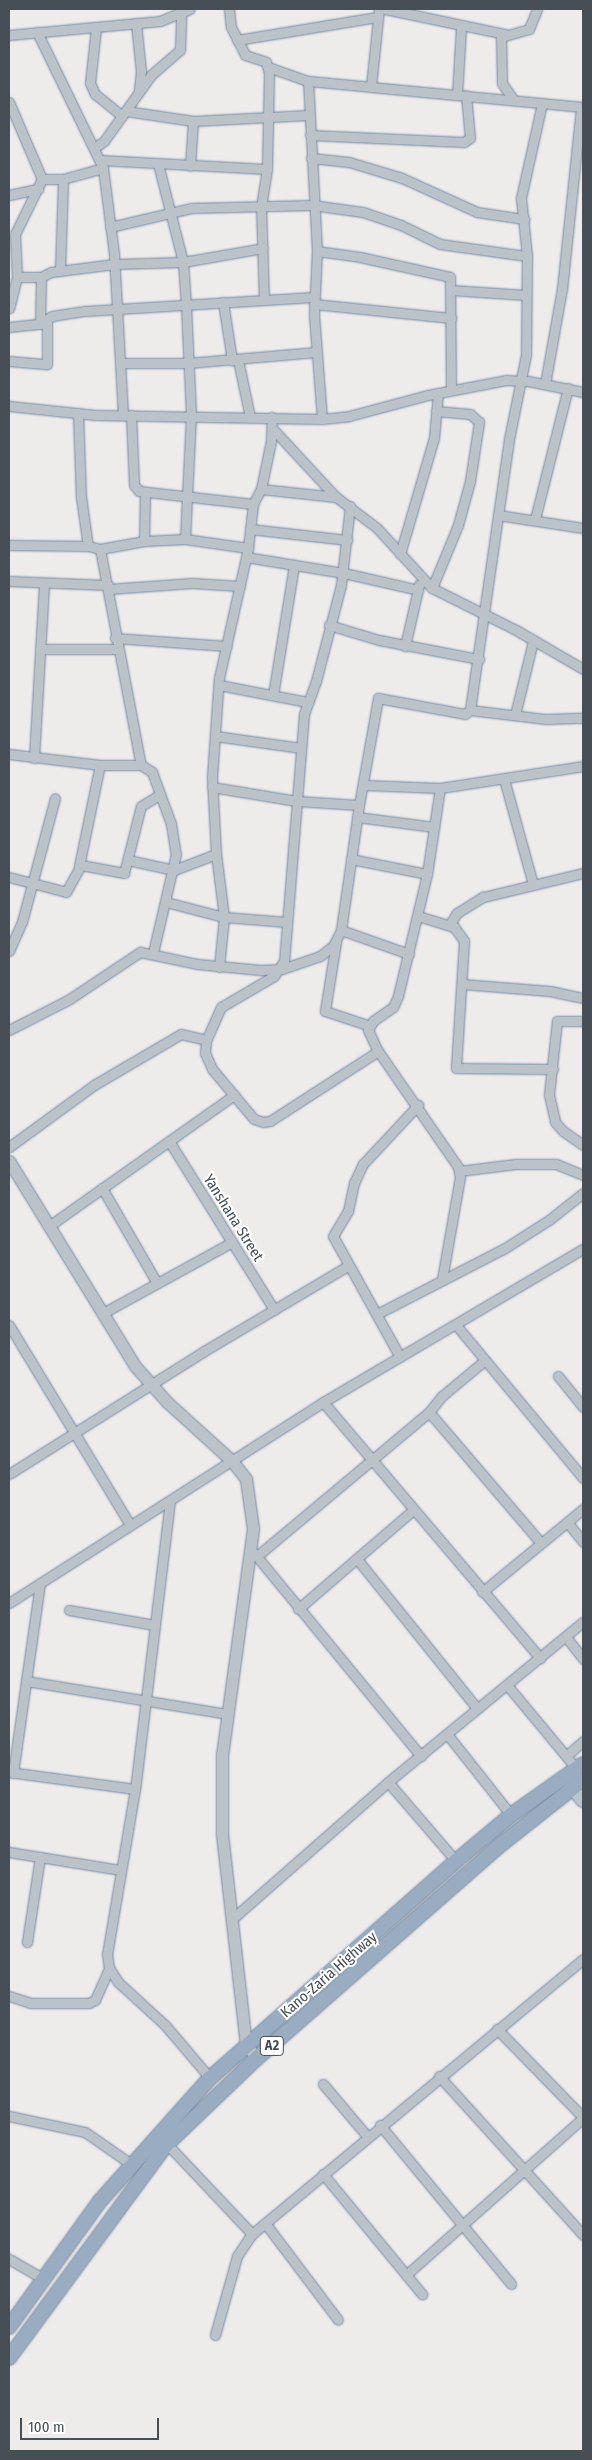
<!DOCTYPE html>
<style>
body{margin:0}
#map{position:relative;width:592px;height:2460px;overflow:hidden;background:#eeebeb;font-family:"Fira Sans Condensed",sans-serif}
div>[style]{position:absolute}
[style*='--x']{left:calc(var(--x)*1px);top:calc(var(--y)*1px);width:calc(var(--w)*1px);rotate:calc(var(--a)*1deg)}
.roads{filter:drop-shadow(0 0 1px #7289a1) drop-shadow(0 0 1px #7289a1)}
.minor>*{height:9px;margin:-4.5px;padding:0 4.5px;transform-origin:4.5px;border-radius:4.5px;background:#bbc3c9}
.tertiary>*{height:11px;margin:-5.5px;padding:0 5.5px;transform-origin:5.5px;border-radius:5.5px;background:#bbc3c9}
.secondary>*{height:12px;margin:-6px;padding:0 6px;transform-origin:6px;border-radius:6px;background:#bac4ce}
.trunk>*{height:14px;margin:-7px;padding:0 7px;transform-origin:7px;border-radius:7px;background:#9aacbf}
span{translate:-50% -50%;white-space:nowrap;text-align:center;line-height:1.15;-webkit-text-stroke:4px #fff;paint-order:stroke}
.shield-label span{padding:1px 4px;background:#fff;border:1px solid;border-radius:4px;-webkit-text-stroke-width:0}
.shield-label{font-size:14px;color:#464f56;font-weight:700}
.street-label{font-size:15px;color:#464f56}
.frame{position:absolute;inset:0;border:10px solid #464f56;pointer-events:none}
.scale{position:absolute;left:20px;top:2418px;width:139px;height:22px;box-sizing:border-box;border:2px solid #464f56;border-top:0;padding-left:6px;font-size:15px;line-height:18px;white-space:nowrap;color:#464f56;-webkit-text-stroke:4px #fff;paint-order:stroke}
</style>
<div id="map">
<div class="roads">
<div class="minor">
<i style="--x:229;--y:9;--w:18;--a:84"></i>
<i style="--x:231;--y:27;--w:31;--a:63"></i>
<i style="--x:245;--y:55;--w:22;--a:18"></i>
<i style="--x:266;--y:62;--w:11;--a:75"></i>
<i style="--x:269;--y:73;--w:96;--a:91.2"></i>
<i style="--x:267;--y:169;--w:37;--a:99"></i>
<i style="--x:261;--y:206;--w:94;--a:88.2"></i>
<i style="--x:379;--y:9;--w:78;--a:95.9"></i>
<i style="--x:371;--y:87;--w:213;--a:5.4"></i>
<i style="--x:385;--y:9;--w:123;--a:11.8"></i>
<i style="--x:136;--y:23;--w:48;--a:84.1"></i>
<i style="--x:141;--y:71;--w:19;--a:96"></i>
<i style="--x:96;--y:28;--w:55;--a:96.2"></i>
<i style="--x:90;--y:83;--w:12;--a:66"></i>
<i style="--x:95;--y:94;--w:35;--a:39"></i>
<i style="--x:37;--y:32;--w:151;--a:64.1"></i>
<i style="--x:103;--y:168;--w:87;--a:82.7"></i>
<i style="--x:114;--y:254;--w:161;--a:86.8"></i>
<i style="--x:9;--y:35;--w:152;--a:-5.3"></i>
<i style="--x:160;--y:21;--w:32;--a:-22"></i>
<i style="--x:237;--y:40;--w:142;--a:-9.3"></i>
<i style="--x:268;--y:67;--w:42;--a:19.3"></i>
<i style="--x:457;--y:95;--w:68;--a:-86.6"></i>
<i style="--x:513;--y:99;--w:19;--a:-125"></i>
<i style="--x:502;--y:83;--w:46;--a:-91.2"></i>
<i style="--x:501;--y:37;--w:29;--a:-16"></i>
<i style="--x:529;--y:29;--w:22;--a:-68"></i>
<i style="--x:9;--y:102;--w:84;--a:66.8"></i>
<i style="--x:42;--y:179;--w:61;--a:116.1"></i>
<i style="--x:15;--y:234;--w:43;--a:87.3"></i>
<i style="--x:17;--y:277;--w:32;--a:104"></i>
<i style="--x:126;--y:111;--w:68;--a:8.5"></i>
<i style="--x:193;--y:121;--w:45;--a:93.8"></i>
<i style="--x:193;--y:121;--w:116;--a:-3"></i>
<i style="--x:310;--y:135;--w:154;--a:2.6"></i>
<i style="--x:464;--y:142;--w:7;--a:-34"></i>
<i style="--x:470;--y:138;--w:43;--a:-95.3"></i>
<i style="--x:94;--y:148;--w:12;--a:-35"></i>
<i style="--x:104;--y:141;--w:81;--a:-54.5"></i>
<i style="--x:151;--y:75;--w:38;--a:-41"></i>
<i style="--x:180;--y:50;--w:37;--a:-88"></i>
<i style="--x:311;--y:158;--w:38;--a:6"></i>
<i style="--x:349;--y:162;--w:55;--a:16.8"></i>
<i style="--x:402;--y:178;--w:82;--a:24.4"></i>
<i style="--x:477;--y:212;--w:48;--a:8.5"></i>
<i style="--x:100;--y:160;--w:167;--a:3.1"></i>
<i style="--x:158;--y:164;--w:101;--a:75.7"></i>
<i style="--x:183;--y:262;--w:43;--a:86"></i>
<i style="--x:186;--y:305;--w:111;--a:87.4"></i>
<i style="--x:191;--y:416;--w:123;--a:92.8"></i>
<i style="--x:42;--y:179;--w:21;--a:0"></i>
<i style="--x:63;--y:179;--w:41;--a:-15.4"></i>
<i style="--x:9;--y:195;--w:30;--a:-12"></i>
<i style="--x:110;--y:227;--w:83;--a:-13.2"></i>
<i style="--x:191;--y:208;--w:121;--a:-1.4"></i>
<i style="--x:312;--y:205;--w:51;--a:7.8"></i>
<i style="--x:363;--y:212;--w:40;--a:18.9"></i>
<i style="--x:401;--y:225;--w:43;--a:26"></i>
<i style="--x:440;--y:244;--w:88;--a:7.9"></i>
<i style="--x:317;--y:251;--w:43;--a:7.9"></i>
<i style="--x:360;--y:257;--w:92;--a:12.5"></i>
<i style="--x:450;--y:277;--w:113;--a:89.5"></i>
<i style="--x:60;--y:271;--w:92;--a:-88.1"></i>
<i style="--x:17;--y:277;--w:24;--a:0"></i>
<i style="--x:41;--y:277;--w:11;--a:-27"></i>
<i style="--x:51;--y:272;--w:64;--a:-7.2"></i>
<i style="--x:114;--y:264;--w:69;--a:-1.7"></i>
<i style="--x:183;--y:262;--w:81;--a:-9.9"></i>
<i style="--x:451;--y:290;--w:75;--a:3.8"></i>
<i style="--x:223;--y:302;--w:59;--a:81.2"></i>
<i style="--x:314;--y:304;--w:138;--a:5.8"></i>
<i style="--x:40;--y:324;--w:47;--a:-88.8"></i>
<i style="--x:9;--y:327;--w:31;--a:-6"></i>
<i style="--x:40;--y:324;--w:14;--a:-34"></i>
<i style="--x:52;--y:316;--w:33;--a:-9"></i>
<i style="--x:85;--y:311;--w:229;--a:-3.5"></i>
<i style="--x:238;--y:360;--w:58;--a:78.1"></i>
<i style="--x:9;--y:361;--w:38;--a:5"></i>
<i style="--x:47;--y:364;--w:45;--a:-90"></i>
<i style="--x:122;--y:363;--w:66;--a:0"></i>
<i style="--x:188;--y:363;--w:129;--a:-4.9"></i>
<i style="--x:545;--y:384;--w:97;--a:-79.9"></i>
<i style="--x:562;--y:289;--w:183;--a:-84"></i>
<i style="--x:9;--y:406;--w:87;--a:5.9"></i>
<i style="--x:96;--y:415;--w:226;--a:1"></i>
<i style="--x:322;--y:419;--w:27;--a:-6"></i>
<i style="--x:349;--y:416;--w:82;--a:-14.9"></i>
<i style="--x:428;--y:395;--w:79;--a:-10.9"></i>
<i style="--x:506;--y:380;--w:22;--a:3"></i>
<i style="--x:528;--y:381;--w:56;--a:11.3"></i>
<i style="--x:78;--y:413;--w:84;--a:88"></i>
<i style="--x:81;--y:497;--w:49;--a:81.9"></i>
<i style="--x:88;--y:546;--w:12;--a:14"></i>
<i style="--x:100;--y:549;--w:220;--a:79.3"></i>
<i style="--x:131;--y:415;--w:70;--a:87.5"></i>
<i style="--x:134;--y:485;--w:8;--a:50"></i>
<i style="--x:139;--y:491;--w:115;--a:6.5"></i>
<i style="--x:322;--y:419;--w:105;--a:-94.4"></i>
<i style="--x:314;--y:314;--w:63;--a:-87.3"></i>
<i style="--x:317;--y:251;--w:170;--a:-93"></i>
<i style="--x:308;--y:81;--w:63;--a:5.4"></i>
<i style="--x:272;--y:428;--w:94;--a:47.2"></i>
<i style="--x:336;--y:497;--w:51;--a:37.1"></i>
<i style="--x:377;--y:528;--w:81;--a:47.5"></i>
<i style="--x:432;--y:588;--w:94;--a:26.6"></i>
<i style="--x:516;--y:630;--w:78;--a:30.2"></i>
<i style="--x:261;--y:489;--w:75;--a:6.1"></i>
<i style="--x:350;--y:506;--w:80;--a:96.5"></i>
<i style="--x:341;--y:585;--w:99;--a:104.6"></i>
<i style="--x:316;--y:681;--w:35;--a:110"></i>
<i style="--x:304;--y:714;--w:248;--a:94.6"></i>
<i style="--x:284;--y:961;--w:18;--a:124"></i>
<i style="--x:274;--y:976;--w:61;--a:149.7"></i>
<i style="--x:221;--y:1007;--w:36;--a:114"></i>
<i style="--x:206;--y:1040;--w:13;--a:94"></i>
<i style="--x:205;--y:1053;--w:17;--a:66"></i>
<i style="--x:212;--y:1069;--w:65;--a:50"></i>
<i style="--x:254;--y:1119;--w:9;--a:18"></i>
<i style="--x:263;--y:1122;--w:7;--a:-8"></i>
<i style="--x:270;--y:1121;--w:129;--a:-32.9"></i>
<i style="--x:498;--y:515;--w:86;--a:8.7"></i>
<i style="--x:535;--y:519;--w:135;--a:-75.9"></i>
<i style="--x:250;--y:529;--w:98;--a:6.5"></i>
<i style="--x:144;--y:541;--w:49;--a:-88.8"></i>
<i style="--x:9;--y:545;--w:79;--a:0.7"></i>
<i style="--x:100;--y:549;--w:45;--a:-10.3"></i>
<i style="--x:144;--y:541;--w:41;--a:-2.8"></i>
<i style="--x:185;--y:539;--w:64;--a:8.1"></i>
<i style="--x:400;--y:554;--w:121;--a:-73.7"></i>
<i style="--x:434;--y:438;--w:45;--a:-84.9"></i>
<i style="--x:246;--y:557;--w:99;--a:9.3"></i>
<i style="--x:344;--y:573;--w:76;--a:12.9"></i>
<i style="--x:9;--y:581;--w:99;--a:2.3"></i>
<i style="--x:432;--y:588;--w:68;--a:-67.6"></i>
<i style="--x:458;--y:525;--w:46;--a:-74.7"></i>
<i style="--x:470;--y:481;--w:60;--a:-81.3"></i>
<i style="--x:479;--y:422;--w:12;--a:-138"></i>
<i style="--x:470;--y:414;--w:34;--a:-175"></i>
<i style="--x:109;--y:589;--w:83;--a:-4.1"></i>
<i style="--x:192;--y:583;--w:48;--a:3.6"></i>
<i style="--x:329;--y:625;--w:52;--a:16.7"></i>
<i style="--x:379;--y:640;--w:102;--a:10.8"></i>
<i style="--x:115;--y:638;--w:112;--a:4.1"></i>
<i style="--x:405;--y:646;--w:63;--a:-77.1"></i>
<i style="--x:40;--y:649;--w:76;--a:0"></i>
<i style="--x:219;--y:685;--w:90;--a:10.9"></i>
<i style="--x:273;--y:695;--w:132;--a:-80.8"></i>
<i style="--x:470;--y:710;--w:274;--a:-81.8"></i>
<i style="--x:509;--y:439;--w:86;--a:-78.6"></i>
<i style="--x:526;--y:355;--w:99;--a:-89.4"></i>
<i style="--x:527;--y:256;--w:58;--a:-95.9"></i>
<i style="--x:521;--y:198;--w:97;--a:-77.5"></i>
<i style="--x:515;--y:715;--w:76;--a:-76.3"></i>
<i style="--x:215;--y:736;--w:87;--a:7.9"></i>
<i style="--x:9;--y:754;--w:92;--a:6.9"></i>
<i style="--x:100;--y:765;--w:41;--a:0"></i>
<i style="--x:141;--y:765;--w:13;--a:32"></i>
<i style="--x:152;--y:772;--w:55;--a:69.9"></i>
<i style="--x:171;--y:824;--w:30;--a:81"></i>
<i style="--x:176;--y:854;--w:102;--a:103.1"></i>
<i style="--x:34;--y:758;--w:174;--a:-86.7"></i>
<i style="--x:504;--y:779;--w:109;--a:74.6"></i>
<i style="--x:364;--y:785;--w:76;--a:2.3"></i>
<i style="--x:440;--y:788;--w:145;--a:-8.7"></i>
<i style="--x:212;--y:787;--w:86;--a:9.4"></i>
<i style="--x:297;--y:801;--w:62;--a:3.7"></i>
<i style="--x:359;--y:805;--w:109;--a:-79.9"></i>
<i style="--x:378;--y:698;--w:88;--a:10.4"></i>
<i style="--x:465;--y:714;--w:6;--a:-39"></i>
<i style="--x:470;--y:710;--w:77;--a:6.8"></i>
<i style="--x:546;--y:719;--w:37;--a:-2"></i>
<i style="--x:440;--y:788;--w:87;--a:98.6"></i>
<i style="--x:427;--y:874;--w:125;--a:103.4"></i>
<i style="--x:398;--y:996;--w:12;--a:114"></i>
<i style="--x:393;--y:1007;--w:24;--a:145"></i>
<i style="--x:373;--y:1021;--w:10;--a:119"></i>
<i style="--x:368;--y:1030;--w:23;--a:65"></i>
<i style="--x:378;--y:1051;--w:141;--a:55.4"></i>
<i style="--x:458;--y:1167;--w:10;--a:79"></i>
<i style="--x:460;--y:1177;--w:104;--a:100"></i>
<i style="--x:357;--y:817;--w:78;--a:7.4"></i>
<i style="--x:351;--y:859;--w:77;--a:11.2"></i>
<i style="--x:128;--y:860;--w:47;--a:12.3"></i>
<i style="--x:174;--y:870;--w:45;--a:-20.9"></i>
<i style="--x:79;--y:866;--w:103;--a:-78.3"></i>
<i style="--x:9;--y:877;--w:59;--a:14.7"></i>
<i style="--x:66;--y:892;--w:31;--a:-61"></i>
<i style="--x:81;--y:865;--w:44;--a:10.5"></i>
<i style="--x:124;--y:873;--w:69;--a:-75.8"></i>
<i style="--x:141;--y:806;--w:21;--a:-31"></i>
<i style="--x:166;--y:902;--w:60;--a:14.5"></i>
<i style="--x:224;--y:917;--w:63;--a:4.5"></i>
<i style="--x:418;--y:916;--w:38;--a:17"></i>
<i style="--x:454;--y:927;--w:17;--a:54"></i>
<i style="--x:464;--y:941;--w:127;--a:93.6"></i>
<i style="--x:456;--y:1068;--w:97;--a:0.6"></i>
<i style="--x:450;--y:924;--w:13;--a:-58"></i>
<i style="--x:457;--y:913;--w:31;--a:-32"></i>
<i style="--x:483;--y:897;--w:103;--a:-13.5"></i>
<i style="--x:341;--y:930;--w:72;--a:19.4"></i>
<i style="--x:336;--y:942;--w:70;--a:99.1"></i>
<i style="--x:325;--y:1011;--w:47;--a:18.4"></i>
<i style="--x:9;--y:951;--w:32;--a:-66"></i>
<i style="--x:22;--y:922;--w:128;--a:-75.1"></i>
<i style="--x:219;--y:967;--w:50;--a:-84.3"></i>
<i style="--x:224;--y:917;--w:64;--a:-97.2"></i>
<i style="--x:216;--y:854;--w:77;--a:-93"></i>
<i style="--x:212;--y:777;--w:99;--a:-86"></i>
<i style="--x:219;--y:678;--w:133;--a:-77.4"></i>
<i style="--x:248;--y:548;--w:44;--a:-83.5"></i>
<i style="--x:253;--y:504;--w:17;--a:-62"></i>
<i style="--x:261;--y:489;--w:49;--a:-78.2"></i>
<i style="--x:271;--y:441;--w:24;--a:-88"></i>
<i style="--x:462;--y:984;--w:88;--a:4.5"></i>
<i style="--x:550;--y:991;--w:34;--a:12"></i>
<i style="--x:583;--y:1021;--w:26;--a:180"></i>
<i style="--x:557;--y:1021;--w:74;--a:96.2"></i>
<i style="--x:549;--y:1095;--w:28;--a:77"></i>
<i style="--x:555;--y:1122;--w:12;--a:48"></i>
<i style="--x:563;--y:1131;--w:24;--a:35"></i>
<i style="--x:9;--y:1030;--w:66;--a:-27"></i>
<i style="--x:68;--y:1000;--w:87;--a:-33.7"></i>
<i style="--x:140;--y:952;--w:58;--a:11.9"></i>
<i style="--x:197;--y:964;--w:64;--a:5.4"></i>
<i style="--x:261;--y:970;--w:21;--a:-3"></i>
<i style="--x:282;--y:969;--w:40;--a:-18.9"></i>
<i style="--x:320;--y:956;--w:16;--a:-38"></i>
<i style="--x:333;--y:946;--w:18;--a:-63"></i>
<i style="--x:341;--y:930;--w:126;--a:-81.8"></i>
<i style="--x:169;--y:1141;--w:199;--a:58.1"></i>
<i style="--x:9;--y:1147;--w:105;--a:-36.1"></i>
<i style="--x:94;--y:1085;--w:101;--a:-30.4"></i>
<i style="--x:181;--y:1034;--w:26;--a:13"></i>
<i style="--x:459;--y:1171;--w:57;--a:-7"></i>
<i style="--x:516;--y:1164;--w:40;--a:0"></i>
<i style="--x:556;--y:1164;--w:29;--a:22"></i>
<i style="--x:102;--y:1188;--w:110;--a:59.9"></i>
<i style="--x:49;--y:1226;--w:227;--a:-35.3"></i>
<i style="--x:103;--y:1313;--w:147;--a:-28.8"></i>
<i style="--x:377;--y:1314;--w:144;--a:-27.3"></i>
<i style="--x:505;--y:1248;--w:52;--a:-32.5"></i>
<i style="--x:549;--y:1220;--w:43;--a:-38.5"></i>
<i style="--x:9;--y:1325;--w:234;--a:58.8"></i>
<i style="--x:456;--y:1325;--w:199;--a:50.3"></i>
<i style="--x:400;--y:1357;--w:138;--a:-119"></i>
<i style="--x:333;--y:1236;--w:29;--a:-59"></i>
<i style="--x:348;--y:1211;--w:29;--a:-78"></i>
<i style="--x:354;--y:1183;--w:21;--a:-65"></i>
<i style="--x:363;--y:1164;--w:81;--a:-47"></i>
<i style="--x:558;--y:1376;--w:40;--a:51"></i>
<i style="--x:323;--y:1402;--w:336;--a:49.7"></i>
<i style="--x:429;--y:1412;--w:171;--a:49.5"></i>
<i style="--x:9;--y:1474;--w:231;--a:-32.2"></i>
<i style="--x:204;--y:1351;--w:167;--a:-30.6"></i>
<i style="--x:170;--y:1501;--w:290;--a:96.9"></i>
<i style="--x:135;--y:1789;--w:167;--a:99.6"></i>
<i style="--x:107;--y:1954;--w:14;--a:82"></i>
<i style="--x:109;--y:1968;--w:17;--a:57"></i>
<i style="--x:118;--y:1982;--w:64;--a:42.5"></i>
<i style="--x:165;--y:2025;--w:70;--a:49.7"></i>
<i style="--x:567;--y:1522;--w:26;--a:51"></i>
<i style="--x:254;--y:1553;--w:263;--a:50.6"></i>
<i style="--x:257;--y:1556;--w:224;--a:-39.9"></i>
<i style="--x:429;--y:1412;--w:21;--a:-51"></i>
<i style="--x:442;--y:1396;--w:55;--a:-39.8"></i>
<i style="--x:357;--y:1559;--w:191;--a:51.2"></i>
<i style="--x:482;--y:1592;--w:131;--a:-39.4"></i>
<i style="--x:9;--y:1603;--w:373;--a:-32.6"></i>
<i style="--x:323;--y:1402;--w:302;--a:-30.5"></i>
<i style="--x:298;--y:1609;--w:152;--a:-40.7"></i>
<i style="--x:69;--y:1610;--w:87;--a:9.9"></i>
<i style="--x:566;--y:1637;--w:28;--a:52"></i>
<i style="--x:26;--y:1681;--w:205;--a:9.3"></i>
<i style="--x:507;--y:1685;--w:108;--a:50.3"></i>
<i style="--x:447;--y:1734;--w:103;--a:51.7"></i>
<i style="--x:566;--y:1756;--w:23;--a:-41"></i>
<i style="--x:9;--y:1772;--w:127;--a:7.7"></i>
<i style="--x:13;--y:1773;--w:192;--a:-81.9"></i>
<i style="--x:388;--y:1782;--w:104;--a:49.3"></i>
<i style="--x:9;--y:1852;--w:112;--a:9.2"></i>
<i style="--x:231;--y:1920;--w:209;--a:-41.3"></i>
<i style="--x:388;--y:1782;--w:252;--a:-39.4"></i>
<i style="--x:27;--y:1942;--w:86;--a:-81.3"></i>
<i style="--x:9;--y:1996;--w:22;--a:18"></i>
<i style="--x:30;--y:2003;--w:59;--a:0"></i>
<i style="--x:89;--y:2003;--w:7;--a:-27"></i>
<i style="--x:95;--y:2000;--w:35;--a:-66"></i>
<i style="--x:497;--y:2029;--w:123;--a:45.7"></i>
<i style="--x:439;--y:2076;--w:215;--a:47.8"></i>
<i style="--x:323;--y:2084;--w:68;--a:49.8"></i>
<i style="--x:9;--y:2116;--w:78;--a:11.9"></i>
<i style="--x:85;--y:2132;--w:56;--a:34.8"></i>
<i style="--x:380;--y:2125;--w:206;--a:50.5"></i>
<i style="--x:167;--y:2144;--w:124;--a:46.6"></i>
<i style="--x:323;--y:2174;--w:156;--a:50.5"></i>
<i style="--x:265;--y:2223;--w:121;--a:53"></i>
<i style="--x:9;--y:2259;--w:39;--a:30"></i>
<i style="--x:406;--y:2275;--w:237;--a:-41.6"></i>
<i style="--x:215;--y:2335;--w:82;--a:-74.4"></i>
<i style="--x:237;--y:2256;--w:27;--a:-56"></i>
<i style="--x:252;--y:2234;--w:430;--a:-39.7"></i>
</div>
<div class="tertiary">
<i style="--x:9;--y:1161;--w:241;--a:58.4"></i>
<i style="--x:135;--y:1366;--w:48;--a:48.4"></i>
<i style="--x:167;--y:1402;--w:88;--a:42.2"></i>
<i style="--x:232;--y:1461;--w:23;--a:52"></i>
<i style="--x:246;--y:1479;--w:50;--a:82"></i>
<i style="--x:253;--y:1529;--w:227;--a:97.8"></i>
<i style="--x:222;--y:1754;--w:80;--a:90"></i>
<i style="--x:222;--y:1834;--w:212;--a:83.5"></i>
<i style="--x:246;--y:2045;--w:17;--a:50"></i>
</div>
<div class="secondary">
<i style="--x:572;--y:1788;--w:17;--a:50"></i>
</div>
<div class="trunk">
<i style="--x:9;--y:2327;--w:155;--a:-54.2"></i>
<i style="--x:100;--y:2201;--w:165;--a:-48.2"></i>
<i style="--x:210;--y:2078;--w:328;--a:-41.4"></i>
<i style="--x:456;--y:1861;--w:72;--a:-39.9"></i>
<i style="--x:511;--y:1815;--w:88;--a:-35.3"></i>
<i style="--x:9;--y:2358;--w:266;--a:-53.6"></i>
<i style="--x:167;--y:2144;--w:124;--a:-43.7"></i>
<i style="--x:257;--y:2058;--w:327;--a:-41.2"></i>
<i style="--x:503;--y:1843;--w:102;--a:-38.2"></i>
</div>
</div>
<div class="shield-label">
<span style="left:272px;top:2046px">A2</span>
</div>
<div class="street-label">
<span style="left:233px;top:1218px;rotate:58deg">Yanshana Street</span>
<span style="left:329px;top:1975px;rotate:-41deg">Kano-Zaria Highway</span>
</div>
<div class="frame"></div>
<div class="scale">100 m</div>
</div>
